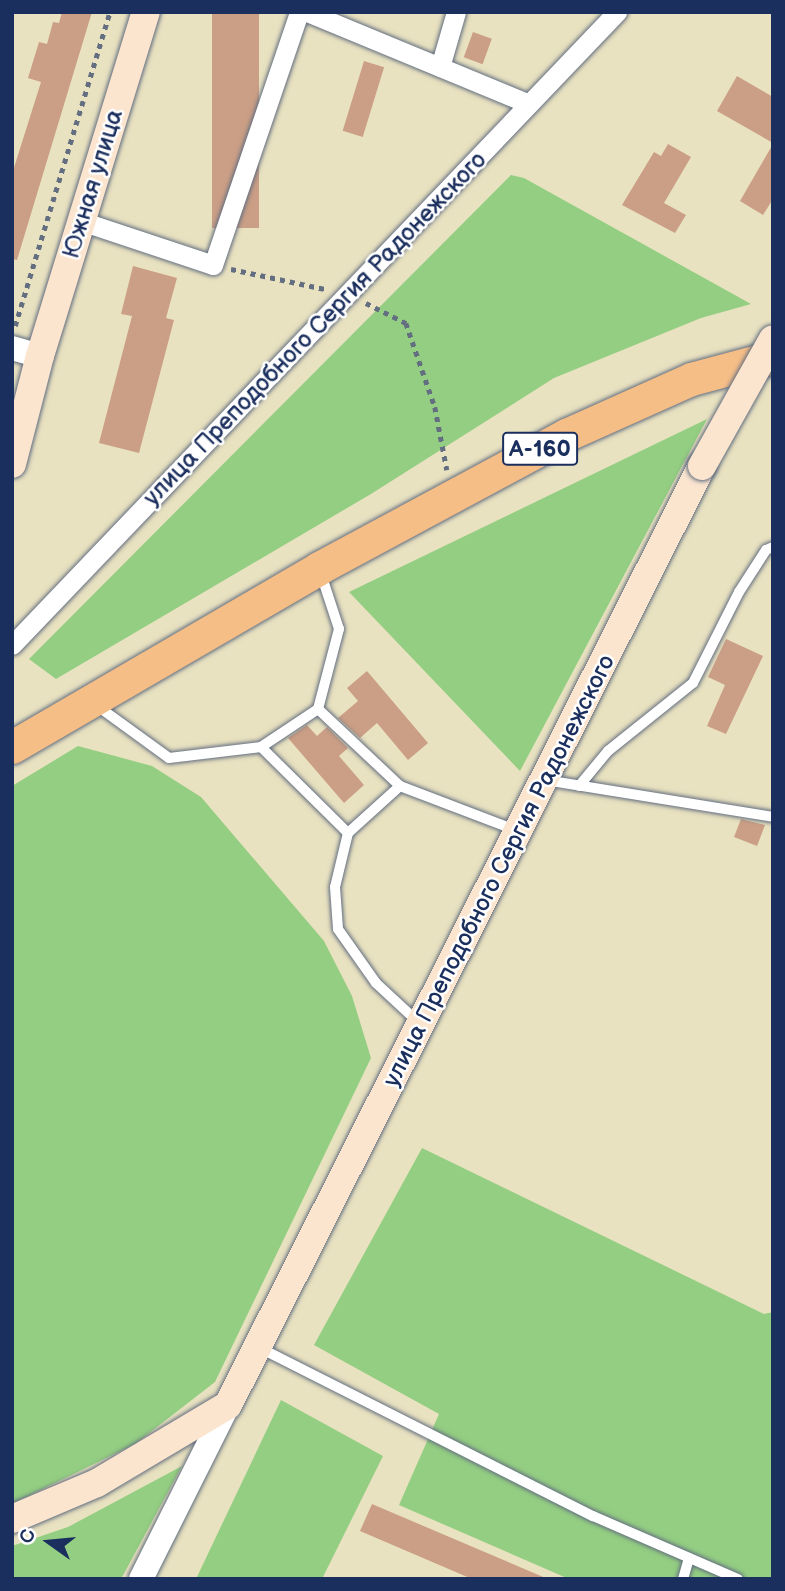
<!DOCTYPE html>
<meta charset="utf-8">
<style>
body{margin:0}
#map{position:relative;width:785px;height:1591px;overflow:hidden;background:#e9e2c0;font-family:"Balsamiq Sans",sans-serif}
div>[style]{position:absolute}
[style*='--x']{left:calc(var(--x)*1px);top:calc(var(--y)*1px);width:calc(var(--w)*1px);rotate:calc(var(--a)*1deg)}
.green>*{inset:0;background:#94ce82}
.building>*{inset:0;background:#cb9f85;transform-origin:0 0}
.path>*{height:4.5px;margin-top:-2.25px;transform-origin:0;background:repeating-linear-gradient(90deg,#636e80 0 5px,transparent 0 10px)}
.roads{filter:drop-shadow(0 0 2px #636e80) drop-shadow(0 0 2px #636e80)}
.service>*{height:10px;margin:-5px;padding:0 5px;transform-origin:5px;border-radius:5px;background:#fff}
.minor>*{height:19px;margin:-9.5px;padding:0 9.5px;transform-origin:9.5px;border-radius:9.5px;background:#fff}
.tertiary>*{height:24px;margin:-12px;padding:0 12px;transform-origin:12px;border-radius:12px;background:#fff}
.secondary>*{height:28px;margin:-14px;padding:0 14px;transform-origin:14px;border-radius:14px;background:#fbe5cf}
.trunk>*{height:33px;margin:-16.5px;padding:0 16.5px;transform-origin:16.5px;border-radius:16.5px;background:#f6be87}
.bridges{filter:drop-shadow(0 0 2px #636e80) drop-shadow(0 0 2px #636e80)}
.secondary-bridge>*{height:28px;margin:-14px;padding:0 14px;transform-origin:14px;border-radius:14px;background:#fbe5cf}
span{translate:-50% -50%;white-space:nowrap;text-align:center;line-height:1.15;-webkit-text-stroke:5px #fff;paint-order:stroke}
.shield-label span{padding:2px 5px;background:#fff;border:2px solid;border-radius:5px;-webkit-text-stroke-width:0}
.shield-label{font-size:23px;color:#1b2f5e;font-weight:700}
.street-label{font-size:24px;color:#1b2f5e}
.frame{position:absolute;inset:0;border:14px solid #1b2f5e;pointer-events:none}
.north{position:absolute;left:14px;top:1507px;width:70px;height:70px;-webkit-text-stroke:5px #fff;paint-order:stroke;rotate:285deg;font-size:19px;font-weight:700;line-height:28px;text-align:center;color:#1b2f5e}
.north::after{content:'';display:block;margin:auto;width:24px;height:32px;background:#1b2f5e;clip-path:polygon(50% 0,100% 100%,50% 72%,0 100%)}
</style>
<div id="map">
<div class="green">
<i style="clip-path:polygon(511px 175px,524px 178px,751px 304px,701px 318px,554px 378px,371px 494px,56px 679px,29px 659px)"></i>
<i style="clip-path:polygon(707px 419px,520px 771px,349px 592px)"></i>
<i style="clip-path:polygon(78px 746px,152px 766px,201px 797px,324px 941px,352px 996px,371px 1058px,215px 1382px,135px 1444px,12px 1504px,12px 786px)"></i>
<i style="clip-path:polygon(422px 1148px,764px 1314px,773px 1312px,773px 1579px,569px 1579px,399px 1505px,439px 1414px,314px 1345px)"></i>
<i style="clip-path:polygon(281px 1400px,383px 1456px,322px 1579px,196px 1579px)"></i>
<i style="clip-path:polygon(182px 1466px,121px 1579px,12px 1579px,12px 1546px,68px 1527px)"></i>
</div>
<div class="building">
<i style="clip-path:polygon(62px 12px,92px 12px,17px 260px,12px 259px,12px 174px,41px 82px,28px 78px,39px 42px,47px 44px,53px 22px,59px 23px)"></i>
<i style="left:212px;top:12px;width:47px;height:216px"></i>
<i style="left:473px;top:32px;width:20px;height:27px;rotate:20deg"></i>
<i style="left:364px;top:61px;width:21px;height:73px;rotate:17deg"></i>
<i style="clip-path:polygon(737px 76px,773px 97px,773px 143px,717px 111px)"></i>
<i style="clip-path:polygon(668px 144px,691px 157px,664px 203px,686px 215px,675px 233px,622px 205px,654px 152px,661px 156px)"></i>
<i style="clip-path:polygon(773px 144px,773px 199px,763px 215px,740px 201px)"></i>
<i style="clip-path:polygon(133px 266px,177px 278px,166px 318px,174px 320px,139px 453px,99px 443px,132px 316px,121px 314px)"></i>
<i style="clip-path:polygon(726px 639px,763px 656px,726px 734px,707px 726px,725px 685px,708px 677px)"></i>
<i style="clip-path:polygon(367px 671px,428px 743px,408px 760px,377px 723px,360px 738px,338px 718px,358px 701px,347px 688px)"></i>
<i style="clip-path:polygon(307px 725px,317px 736px,327px 727px,348px 748px,339px 756px,364px 785px,344px 803px,288px 738px)"></i>
<i style="clip-path:polygon(741px 819px,765px 825px,757px 846px,734px 837px)"></i>
<i style="clip-path:polygon(372px 1504px,548px 1579px,472px 1579px,360px 1531px)"></i>
</div>
<div class="path">
<i style="--x:231;--y:269;--w:96;--a:12"></i>
<i style="--x:366;--y:303;--w:45;--a:26.6"></i>
<i style="--x:406;--y:323;--w:89;--a:71"></i>
<i style="--x:435;--y:407;--w:64;--a:79.2"></i>
<i style="--x:15;--y:326;--w:328;--a:-73.2"></i>
</div>
<div class="roads">
<div class="service">
<i style="--x:96;--y:705;--w:90;--a:36"></i>
<i style="--x:169;--y:758;--w:93;--a:-6.8"></i>
<i style="--x:261;--y:747;--w:69;--a:-33.7"></i>
<i style="--x:318;--y:709;--w:83;--a:-75.3"></i>
<i style="--x:339;--y:629;--w:58;--a:-108.1"></i>
<i style="--x:318;--y:709;--w:112;--a:43.2"></i>
<i style="--x:261;--y:747;--w:122;--a:44.7"></i>
<i style="--x:348;--y:833;--w:56;--a:103.5"></i>
<i style="--x:335;--y:887;--w:42;--a:85.9"></i>
<i style="--x:338;--y:929;--w:66;--a:54.9"></i>
<i style="--x:376;--y:983;--w:57;--a:42.9"></i>
<i style="--x:545;--y:780;--w:231;--a:9.2"></i>
<i style="--x:579;--y:786;--w:45;--a:-50.4"></i>
<i style="--x:608;--y:751;--w:109;--a:-38.7"></i>
<i style="--x:693;--y:683;--w:102;--a:-63.2"></i>
<i style="--x:739;--y:592;--w:50;--a:-57.3"></i>
<i style="--x:766;--y:550;--w:8;--a:-23"></i>
<i style="--x:348;--y:833;--w:70;--a:-42.1"></i>
<i style="--x:400;--y:786;--w:123;--a:20.9"></i>
<i style="--x:260;--y:1348;--w:373;--a:26.8"></i>
<i style="--x:593;--y:1516;--w:158;--a:23.5"></i>
<i style="--x:683;--y:1579;--w:22;--a:-74"></i>
</div>
<div class="minor">
<i style="--x:307;--y:12;--w:240;--a:22.5"></i>
<i style="--x:440;--y:67;--w:57;--a:-73.8"></i>
<i style="--x:81;--y:221;--w:139;--a:18.4"></i>
<i style="--x:213;--y:265;--w:267;--a:-71.2"></i>
<i style="--x:12;--y:645;--w:876;--a:-46.3"></i>
</div>
<div class="tertiary">
<i style="--x:12;--y:348;--w:29;--a:16"></i>
<i style="--x:141;--y:1579;--w:195;--a:-63.4"></i>
</div>
<div class="secondary">
<i style="--x:12;--y:464;--w:112;--a:-75.5"></i>
<i style="--x:40;--y:356;--w:360;--a:-72.9"></i>
<i style="--x:12;--y:1519;--w:92;--a:-23"></i>
<i style="--x:97;--y:1483;--w:152;--a:-30.8"></i>
<i style="--x:228;--y:1405;--w:1052;--a:-63.22"></i>
</div>
<div class="trunk">
<i style="--x:12;--y:747;--w:355;--a:-30.2"></i>
<i style="--x:319;--y:568;--w:281;--a:-28.3"></i>
<i style="--x:566;--y:435;--w:137;--a:-24.1"></i>
<i style="--x:691;--y:379;--w:85;--a:-15"></i>
</div>
</div>
<div class="bridges">
<div class="secondary-bridge">
<i style="--x:702;--y:466;--w:145;--a:-60.8"></i>
</div>
</div>
<div class="shield-label">
<span style="left:540px;top:449px">А-160</span>
</div>
<div class="street-label">
<span style="left:93px;top:184px;rotate:-73deg">Южная улица</span>
<span style="left:315px;top:329px;rotate:-46deg">улица Преподобного Сергия Радонежского</span>
<span style="left:499px;top:871px;rotate:-63deg">улица Преподобного Сергия Радонежского</span>
</div>
<div class="frame"></div>
<div class="north">С</div>
</div>
